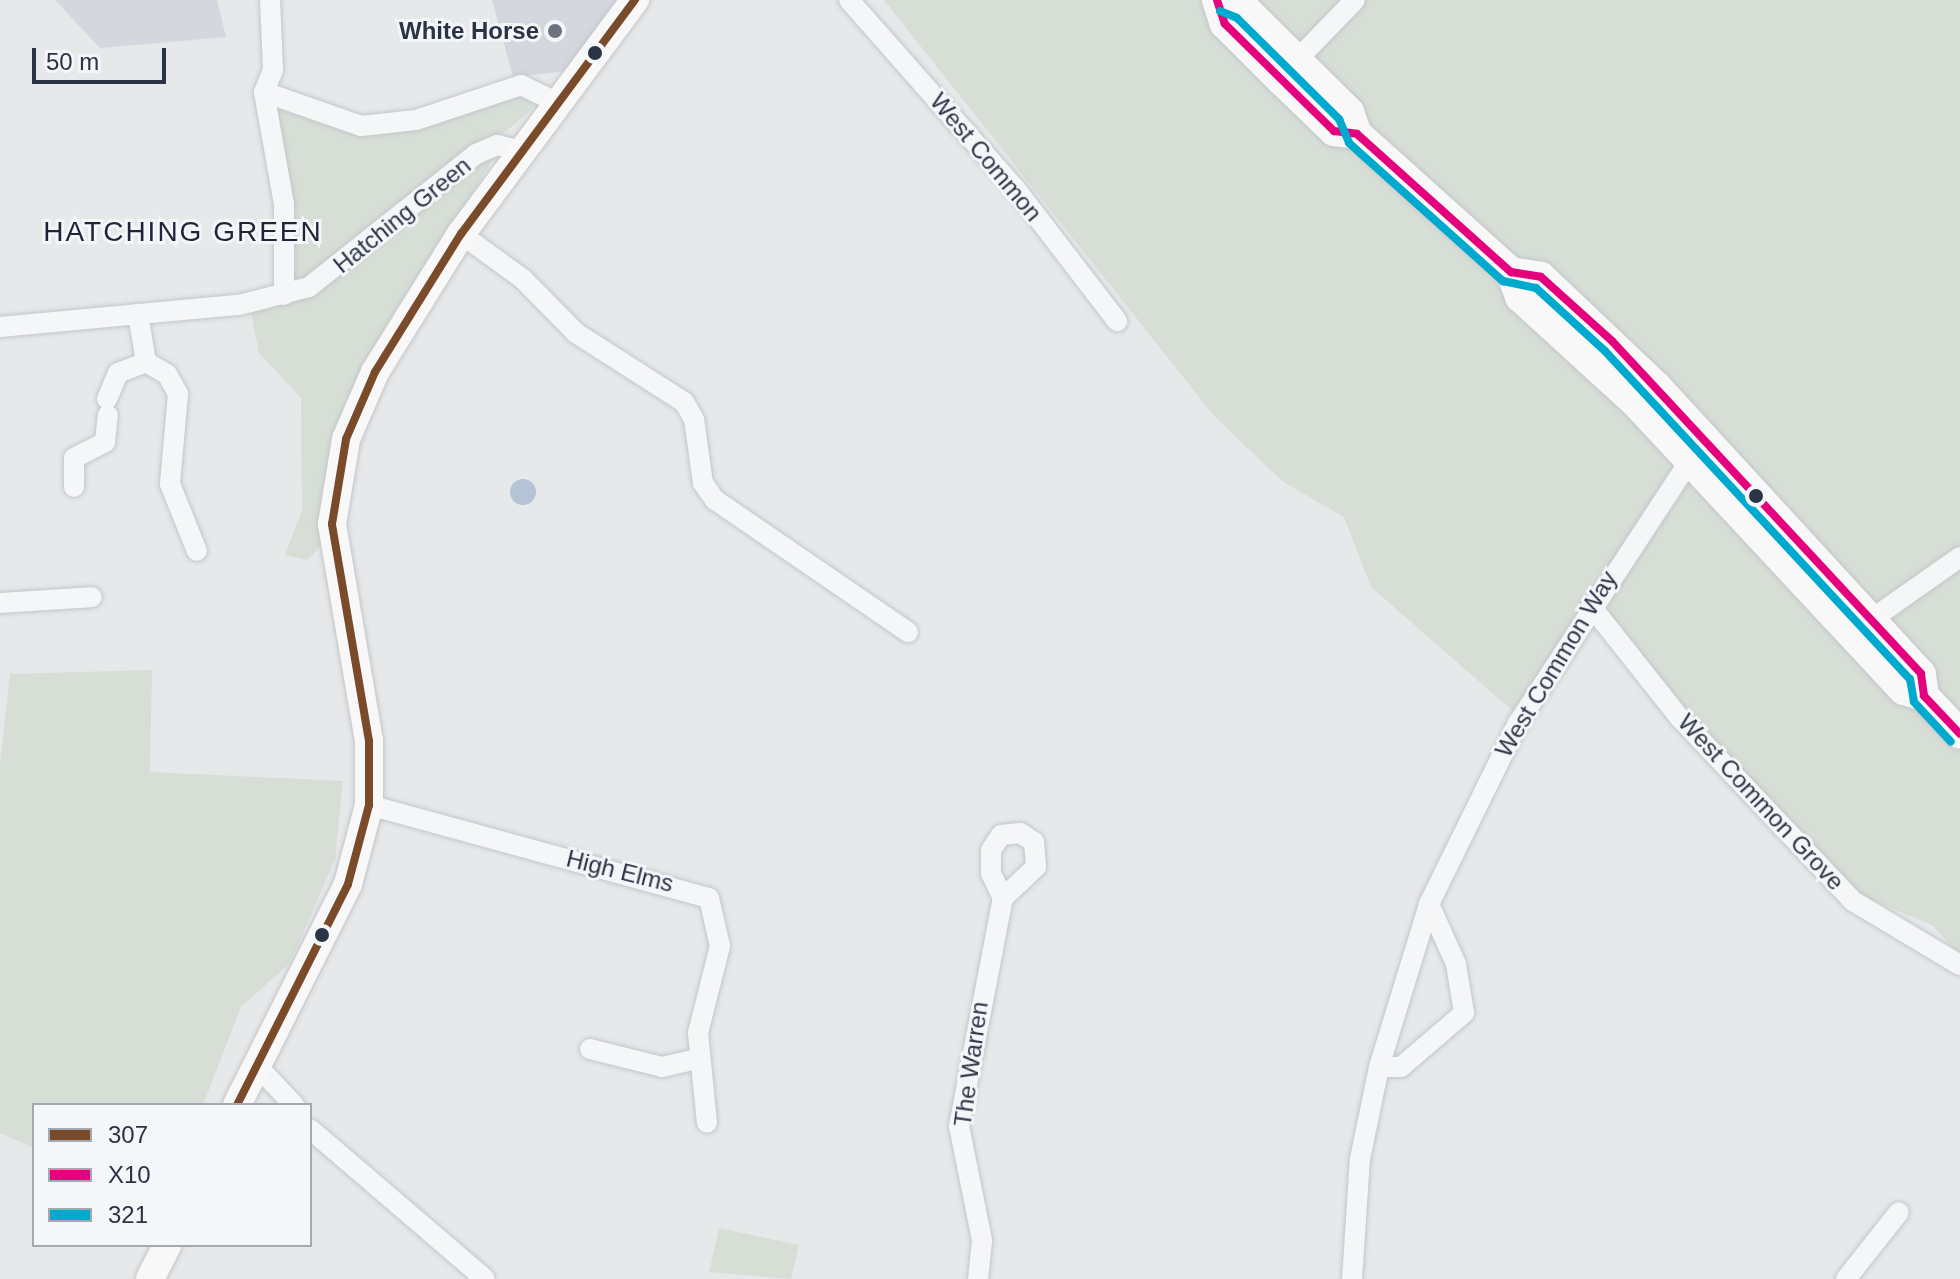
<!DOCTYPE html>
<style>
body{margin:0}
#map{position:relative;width:1960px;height:1279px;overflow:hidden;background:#e6e8ea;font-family:Helvetica,sans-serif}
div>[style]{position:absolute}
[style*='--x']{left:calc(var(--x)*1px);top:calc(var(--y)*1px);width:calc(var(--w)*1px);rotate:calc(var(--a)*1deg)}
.built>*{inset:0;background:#d4d7dd}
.green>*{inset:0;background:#d6ded6}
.water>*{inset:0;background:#b4c4d5}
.round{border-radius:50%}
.roads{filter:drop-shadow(0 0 2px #c4c6c8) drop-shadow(0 0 2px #c4c6c8)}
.minor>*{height:20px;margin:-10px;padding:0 10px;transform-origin:10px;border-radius:10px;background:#f5f6f7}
.secondary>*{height:28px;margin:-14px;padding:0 14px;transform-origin:14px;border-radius:14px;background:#f8f8f8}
.primary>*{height:30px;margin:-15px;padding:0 15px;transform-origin:15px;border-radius:15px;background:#f8f8f8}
.bus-1>*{height:8px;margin:-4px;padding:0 4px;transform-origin:4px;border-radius:4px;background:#7a4b2a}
.bus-2>*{height:8px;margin:-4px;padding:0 4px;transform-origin:4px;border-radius:4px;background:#e5007d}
.bus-3>*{height:8px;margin:-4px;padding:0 4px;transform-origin:4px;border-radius:4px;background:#00a9ce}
.dots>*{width:22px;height:22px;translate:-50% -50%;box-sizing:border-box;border:4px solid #f4f6f9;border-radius:50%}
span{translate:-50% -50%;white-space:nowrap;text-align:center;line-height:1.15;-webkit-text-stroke:6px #f4f6f9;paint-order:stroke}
.poi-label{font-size:24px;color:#2b3445;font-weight:700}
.right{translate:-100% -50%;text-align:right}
.street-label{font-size:24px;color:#2b3445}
.quarter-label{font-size:28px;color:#1d2536;letter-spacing:2px}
.legend{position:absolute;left:32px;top:1103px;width:280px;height:144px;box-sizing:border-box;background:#f4f6f9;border:2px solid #a4a8b1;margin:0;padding:10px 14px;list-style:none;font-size:24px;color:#2b3445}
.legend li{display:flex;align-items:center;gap:16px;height:40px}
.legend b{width:40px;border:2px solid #a4a8b1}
.scale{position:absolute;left:32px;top:48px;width:134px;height:36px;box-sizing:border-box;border:4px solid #2b3445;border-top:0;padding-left:10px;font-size:24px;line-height:28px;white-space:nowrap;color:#2b3445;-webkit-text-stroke:6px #f4f6f9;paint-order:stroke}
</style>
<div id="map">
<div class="built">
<i style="clip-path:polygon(55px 0,217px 0,226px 37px,100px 48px)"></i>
<i style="clip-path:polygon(492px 0,617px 0,565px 71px,513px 77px)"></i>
</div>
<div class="green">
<i style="clip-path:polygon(884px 0,1960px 0,1960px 955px,1932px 925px,1853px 892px,1593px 612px,1522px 719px,1371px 587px,1344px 517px,1282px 481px,1214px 416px)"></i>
<i style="clip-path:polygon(524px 92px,534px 107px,514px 125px,295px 284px,273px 112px,278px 105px,359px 135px)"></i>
<i style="clip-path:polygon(486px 155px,493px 159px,345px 403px,320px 503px,321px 546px,307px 560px,285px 555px,302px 510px,301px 398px,259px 353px,251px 312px,301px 299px)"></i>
<i style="clip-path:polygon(152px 670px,150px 772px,343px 781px,335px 859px,290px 963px,241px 1007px,203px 1105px,34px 1105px,34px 1148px,0 1133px,0 764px,10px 674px)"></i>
<i style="clip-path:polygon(719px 1228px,799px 1245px,791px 1279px,709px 1272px)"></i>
</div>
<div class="water">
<i class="round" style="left:510px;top:479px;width:26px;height:26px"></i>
</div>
<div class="roads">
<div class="minor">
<i style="--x:270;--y:0;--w:70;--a:87.5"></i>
<i style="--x:273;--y:70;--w:24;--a:112"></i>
<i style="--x:264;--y:92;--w:114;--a:79.9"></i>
<i style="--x:284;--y:204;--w:91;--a:90"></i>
<i style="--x:849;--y:0;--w:251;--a:48.6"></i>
<i style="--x:1015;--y:188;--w:168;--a:52.5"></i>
<i style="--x:1290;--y:67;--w:93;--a:-45.9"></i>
<i style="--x:264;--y:92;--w:103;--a:19.3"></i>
<i style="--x:361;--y:126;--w:55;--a:-6.2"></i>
<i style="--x:416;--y:120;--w:111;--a:-18.4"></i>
<i style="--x:521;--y:85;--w:39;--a:26"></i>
<i style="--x:461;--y:234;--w:77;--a:36"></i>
<i style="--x:523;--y:279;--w:76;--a:45.5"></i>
<i style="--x:576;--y:333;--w:128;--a:32.6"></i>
<i style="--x:684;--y:402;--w:20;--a:60"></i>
<i style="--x:694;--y:419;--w:65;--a:82"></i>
<i style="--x:703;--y:483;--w:21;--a:55"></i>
<i style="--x:715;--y:500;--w:234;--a:34.4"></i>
<i style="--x:0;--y:327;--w:240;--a:-5.3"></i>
<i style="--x:239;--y:305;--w:72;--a:-14.4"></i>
<i style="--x:309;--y:287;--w:213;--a:-38.5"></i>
<i style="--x:476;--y:154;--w:23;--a:-23"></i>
<i style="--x:497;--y:145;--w:25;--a:14"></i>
<i style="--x:146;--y:362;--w:24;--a:30"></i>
<i style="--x:167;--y:374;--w:23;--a:61"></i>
<i style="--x:178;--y:394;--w:90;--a:95.1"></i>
<i style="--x:170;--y:484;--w:72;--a:68.1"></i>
<i style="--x:107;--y:399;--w:28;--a:-67"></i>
<i style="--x:118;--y:373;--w:30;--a:-21"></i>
<i style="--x:146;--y:362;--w:49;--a:-99.5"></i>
<i style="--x:74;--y:487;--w:29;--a:-90"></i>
<i style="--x:74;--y:458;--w:35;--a:-27"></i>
<i style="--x:105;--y:442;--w:27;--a:-84"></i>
<i style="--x:0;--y:603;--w:92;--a:-3.7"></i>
<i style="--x:1591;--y:606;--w:142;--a:51.6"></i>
<i style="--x:1679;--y:717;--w:253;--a:46.6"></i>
<i style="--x:1853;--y:901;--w:125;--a:30.9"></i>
<i style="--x:1862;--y:626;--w:120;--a:-35.1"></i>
<i style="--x:369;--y:805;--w:352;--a:15.3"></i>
<i style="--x:709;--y:898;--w:49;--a:77.1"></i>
<i style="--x:720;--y:946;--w:90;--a:104.2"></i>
<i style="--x:698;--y:1033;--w:90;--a:84.3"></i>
<i style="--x:590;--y:1049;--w:74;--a:14"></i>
<i style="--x:662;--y:1067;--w:36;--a:-13"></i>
<i style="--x:257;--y:1066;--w:54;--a:46.5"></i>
<i style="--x:1379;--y:1067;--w:22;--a:0"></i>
<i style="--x:1401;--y:1067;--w:83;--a:-40.6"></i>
<i style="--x:1464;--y:1013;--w:50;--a:-99.3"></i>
<i style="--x:1456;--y:964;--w:66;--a:-114.2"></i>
<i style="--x:310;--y:1129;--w:230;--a:40.6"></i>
<i style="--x:978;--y:1279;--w:39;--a:-84"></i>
<i style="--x:982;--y:1240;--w:116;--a:-101.4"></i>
<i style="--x:959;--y:1126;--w:232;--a:-79.1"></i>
<i style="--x:1003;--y:898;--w:28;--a:-116"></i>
<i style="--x:991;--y:873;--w:23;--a:-90"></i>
<i style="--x:991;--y:850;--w:18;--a:-56"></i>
<i style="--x:1001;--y:835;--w:19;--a:-6"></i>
<i style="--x:1020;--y:833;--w:17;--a:33"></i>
<i style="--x:1034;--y:842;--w:25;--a:85"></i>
<i style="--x:1036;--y:867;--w:45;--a:136.8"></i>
<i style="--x:1352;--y:1279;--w:120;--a:-86.2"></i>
<i style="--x:1360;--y:1159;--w:94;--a:-78.3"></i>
<i style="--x:1379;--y:1067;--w:170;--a:-72.9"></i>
<i style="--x:1429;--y:904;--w:202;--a:-63.8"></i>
<i style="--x:1518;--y:723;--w:325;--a:-56.8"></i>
<i style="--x:1846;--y:1279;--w:85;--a:-51.7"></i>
</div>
<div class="secondary">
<i style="--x:237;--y:1105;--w:247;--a:-63.3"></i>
<i style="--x:348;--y:884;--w:82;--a:-75.1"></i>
<i style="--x:369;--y:805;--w:64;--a:-90"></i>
<i style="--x:369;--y:741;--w:220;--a:-99.7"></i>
<i style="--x:332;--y:524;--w:86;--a:-80.6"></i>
<i style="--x:346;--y:439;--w:73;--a:-66.6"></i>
<i style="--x:375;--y:372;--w:163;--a:-58.1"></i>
<i style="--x:461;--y:234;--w:292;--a:-53.4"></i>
<i style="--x:150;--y:1279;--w:38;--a:-63"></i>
</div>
<div class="primary">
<i style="--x:1217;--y:0;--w:25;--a:72"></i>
<i style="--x:1225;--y:24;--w:78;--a:45"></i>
<i style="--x:1280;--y:79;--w:75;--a:43.9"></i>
<i style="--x:1334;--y:131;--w:23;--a:7"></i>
<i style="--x:1224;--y:0;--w:22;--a:22"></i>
<i style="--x:1244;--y:8;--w:148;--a:44.7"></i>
<i style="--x:1349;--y:112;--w:23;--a:70"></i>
<i style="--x:1357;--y:134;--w:207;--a:41.9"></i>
<i style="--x:1511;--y:272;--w:27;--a:70"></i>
<i style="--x:1520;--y:297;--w:159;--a:42.4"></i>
<i style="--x:1637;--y:404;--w:391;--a:47"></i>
<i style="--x:1904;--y:690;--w:21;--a:17"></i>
<i style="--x:1924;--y:696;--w:52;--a:46.5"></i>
<i style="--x:1511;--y:272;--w:30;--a:9"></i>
<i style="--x:1541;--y:277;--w:157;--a:43.5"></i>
<i style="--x:1655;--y:385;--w:393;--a:47.4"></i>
<i style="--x:1921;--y:674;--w:22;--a:82"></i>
</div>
</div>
<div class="bus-1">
<i style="--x:237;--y:1105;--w:247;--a:-63.3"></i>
<i style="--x:348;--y:884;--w:82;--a:-75.1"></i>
<i style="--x:369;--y:805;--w:64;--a:-90"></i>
<i style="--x:369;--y:741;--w:220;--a:-99.7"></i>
<i style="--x:332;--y:524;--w:86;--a:-80.6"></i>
<i style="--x:346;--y:439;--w:73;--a:-66.6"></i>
<i style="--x:375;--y:372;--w:163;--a:-58.1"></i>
<i style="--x:461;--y:234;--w:292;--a:-53.4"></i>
</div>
<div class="bus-2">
<i style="--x:1217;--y:0;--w:25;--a:72"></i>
<i style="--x:1225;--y:24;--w:153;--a:44.5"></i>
<i style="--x:1334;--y:131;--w:23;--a:7"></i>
<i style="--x:1357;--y:134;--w:207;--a:41.9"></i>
<i style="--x:1511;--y:272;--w:30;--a:9"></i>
<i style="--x:1541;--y:277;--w:96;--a:42"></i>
<i style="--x:1612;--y:341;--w:454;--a:47.1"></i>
<i style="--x:1921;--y:674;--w:22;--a:82"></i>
<i style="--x:1924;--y:696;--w:52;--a:46.5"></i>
</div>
<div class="bus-3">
<i style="--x:1220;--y:11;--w:18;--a:22"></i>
<i style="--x:1237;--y:18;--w:144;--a:44.7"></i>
<i style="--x:1339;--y:119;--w:26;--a:67"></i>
<i style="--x:1349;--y:143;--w:207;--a:41.9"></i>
<i style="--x:1503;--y:281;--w:34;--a:12"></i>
<i style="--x:1536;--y:288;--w:92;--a:42.4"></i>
<i style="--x:1604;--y:350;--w:449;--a:47.1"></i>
<i style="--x:1910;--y:679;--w:23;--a:80"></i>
<i style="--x:1914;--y:702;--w:54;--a:47.2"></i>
</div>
<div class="dots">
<i style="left:555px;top:31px;background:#6c737f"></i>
<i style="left:595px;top:53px;background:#2b3445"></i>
<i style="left:1756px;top:496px;background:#2b3445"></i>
<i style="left:322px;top:935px;background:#2b3445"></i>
</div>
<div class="poi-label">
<span class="right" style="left:539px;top:31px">White Horse</span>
</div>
<div class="street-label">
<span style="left:986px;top:157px;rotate:50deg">West Common</span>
<span style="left:402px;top:215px;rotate:-39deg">Hatching Green</span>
<span style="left:1556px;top:664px;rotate:-59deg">West Common Way</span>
<span style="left:1761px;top:802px;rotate:47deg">West Common Grove</span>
<span style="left:620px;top:871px;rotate:14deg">High Elms</span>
<span style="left:971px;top:1064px;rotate:-82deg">The Warren</span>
</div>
<div class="quarter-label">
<span style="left:183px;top:232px">HATCHING GREEN</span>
</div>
<ul class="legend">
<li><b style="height:10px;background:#7a4b2a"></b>307</li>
<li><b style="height:10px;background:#e5007d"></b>X10</li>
<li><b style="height:10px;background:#00a9ce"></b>321</li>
</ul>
<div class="scale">50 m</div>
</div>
